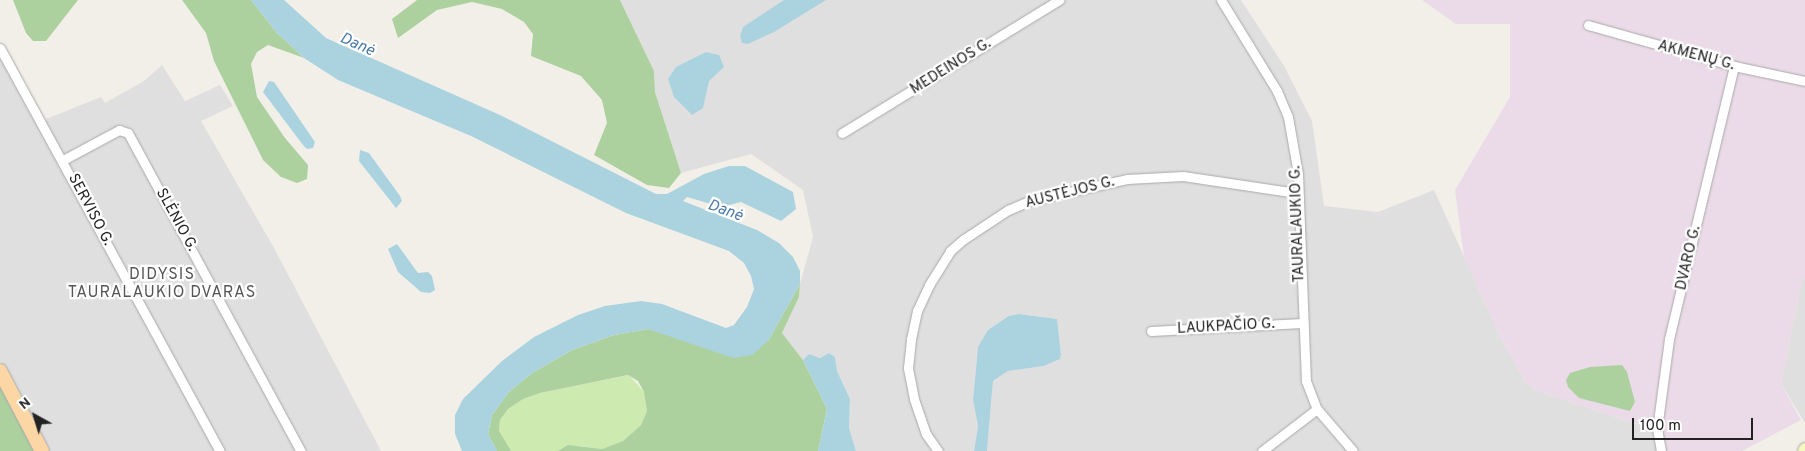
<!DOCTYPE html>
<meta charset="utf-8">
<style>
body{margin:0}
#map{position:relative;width:1805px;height:451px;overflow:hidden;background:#f2efe9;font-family:Overpass,sans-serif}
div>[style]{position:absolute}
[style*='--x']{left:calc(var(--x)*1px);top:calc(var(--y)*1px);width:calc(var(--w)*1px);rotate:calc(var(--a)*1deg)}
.residential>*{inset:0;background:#e0dfdf}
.industrial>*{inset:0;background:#ebdbe8}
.grass>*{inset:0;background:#cdebb0}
.forest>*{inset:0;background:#add19e}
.water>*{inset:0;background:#aad3df}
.roads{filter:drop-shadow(0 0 1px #a9a9a9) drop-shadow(0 0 1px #a9a9a9)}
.street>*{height:9px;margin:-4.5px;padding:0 4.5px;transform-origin:4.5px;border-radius:4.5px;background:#fff}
.secondary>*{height:12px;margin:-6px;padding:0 6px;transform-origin:6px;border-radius:6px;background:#f7fabf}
.primary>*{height:14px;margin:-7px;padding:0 7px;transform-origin:7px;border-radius:7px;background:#fcd6a4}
span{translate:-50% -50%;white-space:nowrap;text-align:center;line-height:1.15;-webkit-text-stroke:4.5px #fff;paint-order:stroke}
.street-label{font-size:15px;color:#222}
.water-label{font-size:16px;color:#4a7aab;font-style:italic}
.neighbourhood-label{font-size:16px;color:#555;letter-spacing:1px}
.north{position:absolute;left:10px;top:391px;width:50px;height:50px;-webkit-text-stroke:4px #fff;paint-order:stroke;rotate:321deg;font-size:14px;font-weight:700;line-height:20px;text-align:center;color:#222}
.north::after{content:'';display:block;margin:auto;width:18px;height:22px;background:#222;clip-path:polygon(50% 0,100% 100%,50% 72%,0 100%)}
.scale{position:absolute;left:1632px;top:418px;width:121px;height:22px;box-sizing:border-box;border:2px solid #222;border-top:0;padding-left:6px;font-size:15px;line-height:18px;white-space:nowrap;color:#222;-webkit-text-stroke:4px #fff;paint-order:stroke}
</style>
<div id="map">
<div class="residential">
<i style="clip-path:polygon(620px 0,1241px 0,1284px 66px,1312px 121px,1324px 206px,1378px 212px,1434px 190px,1500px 336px,1525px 382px,1538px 391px,1651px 429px,1663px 451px,987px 451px,993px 381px,1008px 371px,1044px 366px,1060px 359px,1061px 355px,1057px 319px,1019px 314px,978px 347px,973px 400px,978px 426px,974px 451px,856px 451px,849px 428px,850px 399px,837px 371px,835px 357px,829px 353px,820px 358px,809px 354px,803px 360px,782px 333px,799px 297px,800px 284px,813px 237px,803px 190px,751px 154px,681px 173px,655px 92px,654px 71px)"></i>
<i style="clip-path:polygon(0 44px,41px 121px,101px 97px,105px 103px,144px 81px,162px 65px,185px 101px,220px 85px,233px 106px,201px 121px,274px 248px,381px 451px,48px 451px,0 361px)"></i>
<i style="clip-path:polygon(1802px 279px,1805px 279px,1805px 423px,1781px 384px)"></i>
</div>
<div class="industrial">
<i style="clip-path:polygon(1422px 0,1805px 0,1805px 279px,1802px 279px,1781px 384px,1801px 420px,1742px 451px,1663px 451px,1651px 429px,1538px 391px,1525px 382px,1500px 336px,1464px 257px,1455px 190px,1510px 97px,1510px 24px,1456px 24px)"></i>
</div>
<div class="grass">
<i style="clip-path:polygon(629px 375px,644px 392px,647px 411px,641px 425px,623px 441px,602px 449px,579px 446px,558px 451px,511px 451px,502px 440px,499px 431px,500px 420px,508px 409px,523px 399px,540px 393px)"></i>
</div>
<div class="forest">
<i style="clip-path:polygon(13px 0,78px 0,46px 41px,33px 41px,26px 33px)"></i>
<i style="clip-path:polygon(182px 0,251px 0,277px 33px,304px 58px,268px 45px,257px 52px,251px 64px,257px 97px,285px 138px,308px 165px,307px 179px,297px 183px,281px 177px,263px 160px,214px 61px,206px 33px)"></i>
<i style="clip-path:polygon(417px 0,620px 0,654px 71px,655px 92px,681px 173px,669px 188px,647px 185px,594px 155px,607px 123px,602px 100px,581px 76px,531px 56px,533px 34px,524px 22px,502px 9px,472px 2px,437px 10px,398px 38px,392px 19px)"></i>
<i style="clip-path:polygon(800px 284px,799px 297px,782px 333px,803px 360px,827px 409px,818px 451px,558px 451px,568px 445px,602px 449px,623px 441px,641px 425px,647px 411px,644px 392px,638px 381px,628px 375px,540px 393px,523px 399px,508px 409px,500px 420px,499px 431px,511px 451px,497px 451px,488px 434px,492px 415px,509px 392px,532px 373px,572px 350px,614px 335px,648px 329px,673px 336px,768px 341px)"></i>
<i style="clip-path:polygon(1622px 365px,1627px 372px,1635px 402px,1630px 411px,1579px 398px,1568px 387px,1566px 380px,1570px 373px,1590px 367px)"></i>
<i style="clip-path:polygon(0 381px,37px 451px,0 451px)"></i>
</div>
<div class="water">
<i style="clip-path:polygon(251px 0,284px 0,326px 38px,500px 115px,656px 194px,667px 194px,704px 174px,729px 166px,745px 166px,793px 192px,796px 209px,781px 221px,741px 202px,721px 207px,687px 197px,683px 201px,757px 230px,779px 243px,793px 257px,800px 271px,800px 284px,768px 341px,752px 355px,733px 358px,648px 329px,614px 335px,572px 350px,532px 373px,509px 392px,492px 415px,488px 434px,497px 451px,462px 451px,455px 434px,455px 415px,463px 399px,502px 361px,534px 337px,578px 315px,605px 306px,641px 301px,662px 304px,726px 328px,734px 325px,747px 307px,754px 289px,751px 276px,744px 263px,729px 251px,626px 213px,471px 136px,338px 80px,304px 58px,277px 33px)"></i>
<i style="clip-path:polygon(784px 0,826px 0,774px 32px,748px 44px,742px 43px,740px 36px,743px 27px)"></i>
<i style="clip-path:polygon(706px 52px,719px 55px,724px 67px,709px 81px,703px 108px,692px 115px,674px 97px,668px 79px,676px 67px)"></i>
<i style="clip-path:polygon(269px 81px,274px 82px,315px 142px,313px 148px,307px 149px,303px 145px,263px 92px)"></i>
<i style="clip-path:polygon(360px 150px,369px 153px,400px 196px,402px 201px,396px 208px,359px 161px)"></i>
<i style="clip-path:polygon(397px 244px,418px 273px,428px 272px,432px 276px,435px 290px,430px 293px,421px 292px,398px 272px,388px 249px)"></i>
<i style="clip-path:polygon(1019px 314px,1057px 319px,1061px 355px,1060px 359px,1044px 366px,1008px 371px,993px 381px,987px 451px,974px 451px,978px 426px,973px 400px,978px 347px,988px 330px,1009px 316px)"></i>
<i style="clip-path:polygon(829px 353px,835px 357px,837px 371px,850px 399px,849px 428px,856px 451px,818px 451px,827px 409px,803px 360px,809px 354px,820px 358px)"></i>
</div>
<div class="roads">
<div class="street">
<i style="--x:1221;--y:0;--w:107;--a:58.4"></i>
<i style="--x:1277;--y:91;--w:28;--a:67"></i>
<i style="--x:1288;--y:117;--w:58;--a:80"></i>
<i style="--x:1298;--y:174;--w:207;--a:87.8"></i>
<i style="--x:1306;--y:381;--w:30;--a:69"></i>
<i style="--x:1317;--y:409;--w:55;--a:49.4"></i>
<i style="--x:1588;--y:25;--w:152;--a:15.7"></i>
<i style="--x:1734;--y:66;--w:73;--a:11.9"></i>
<i style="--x:0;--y:48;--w:459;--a:61.4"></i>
<i style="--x:842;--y:133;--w:255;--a:-31.5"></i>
<i style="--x:63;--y:160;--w:64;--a:-28.2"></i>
<i style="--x:119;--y:130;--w:9;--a:18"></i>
<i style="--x:128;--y:133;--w:362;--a:61.5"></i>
<i style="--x:1151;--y:331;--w:151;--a:-3"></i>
<i style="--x:938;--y:451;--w:21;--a:-125"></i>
<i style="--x:926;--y:434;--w:37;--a:-109"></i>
<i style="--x:914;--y:399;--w:32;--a:-101"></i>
<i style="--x:908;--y:368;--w:29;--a:-84"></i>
<i style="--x:911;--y:339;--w:29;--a:-78"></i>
<i style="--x:917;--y:311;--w:29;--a:-65"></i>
<i style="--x:929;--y:285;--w:40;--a:-58"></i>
<i style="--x:950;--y:251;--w:18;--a:-41"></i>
<i style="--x:964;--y:239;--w:53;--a:-33.4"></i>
<i style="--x:1008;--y:210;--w:23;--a:-23"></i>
<i style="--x:1029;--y:201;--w:100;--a:-12.7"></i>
<i style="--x:1127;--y:179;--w:56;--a:-3.1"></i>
<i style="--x:1183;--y:176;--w:115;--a:8.5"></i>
<i style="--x:1262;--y:451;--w:69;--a:-37.4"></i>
<i style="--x:1661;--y:451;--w:22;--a:-100"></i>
<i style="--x:1657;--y:429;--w:91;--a:-82.4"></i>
<i style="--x:1669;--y:339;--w:281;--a:-76.6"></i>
</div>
<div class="secondary">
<i style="--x:1804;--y:451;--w:2;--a:-63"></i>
</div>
<div class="primary">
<i style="--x:0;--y:371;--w:90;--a:62.3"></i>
</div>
</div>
<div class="street-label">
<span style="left:1696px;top:56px;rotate:15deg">AKMENŲ G.</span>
<span style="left:951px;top:67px;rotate:-32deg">MEDEINOS G.</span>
<span style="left:1070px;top:193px;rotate:-14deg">AUSTĖJOS G.</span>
<span style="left:90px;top:210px;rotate:62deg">SERVISO G.</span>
<span style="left:176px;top:220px;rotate:61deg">SLĖNIO G.</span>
<span style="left:1298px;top:224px;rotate:-92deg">TAURALAUKIO G.</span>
<span style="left:1689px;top:258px;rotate:-77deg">DVARO G.</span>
<span style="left:1226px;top:327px;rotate:-3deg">LAUKPAČIO G.</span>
</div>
<div class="water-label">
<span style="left:357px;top:45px;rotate:24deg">Danė</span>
<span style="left:725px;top:211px;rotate:20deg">Danė</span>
</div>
<div class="neighbourhood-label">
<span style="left:162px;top:284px">DIDYSIS<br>TAURALAUKIO DVARAS</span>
</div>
<div class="north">N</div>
<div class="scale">100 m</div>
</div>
